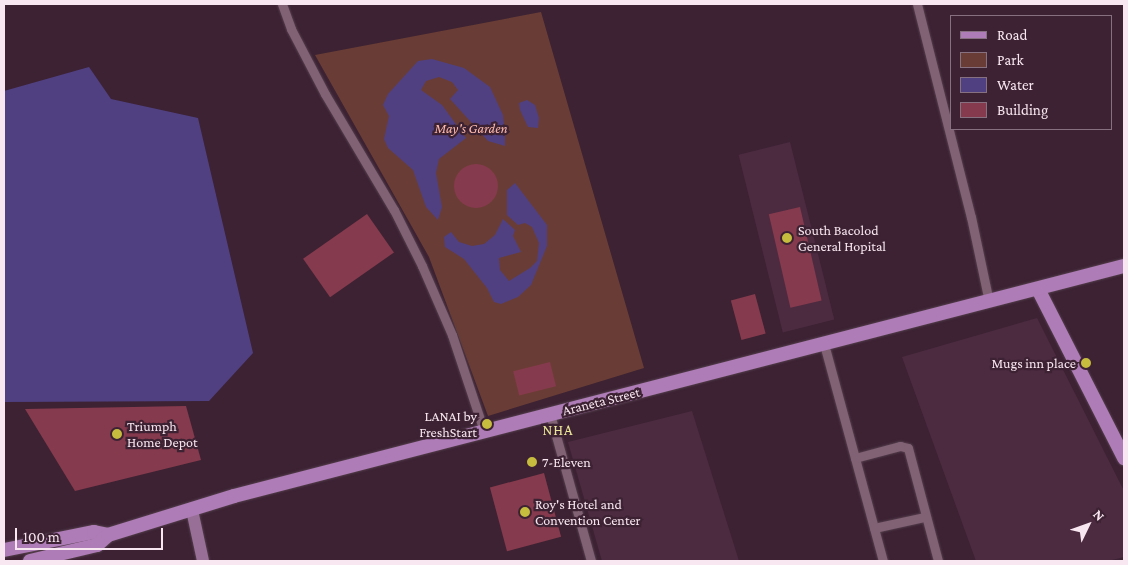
<!DOCTYPE html>
<style>
body{margin:0}
#map{position:relative;width:1128px;height:565px;overflow:hidden;background:#3c2233;font-family:"Crimson Pro",serif}
div>[style]{position:absolute}
[style*='--x']{left:calc(var(--x)*1px);top:calc(var(--y)*1px);width:calc(var(--w)*1px);rotate:calc(var(--a)*1deg)}
.built>*{inset:0;background:#4c2b40;transform-origin:0 0}
.green>*{inset:0;background:#693d35}
.water>*{inset:0;background:#504082}
.building>*{inset:0;background:#863a4d;transform-origin:0 0}
.round{border-radius:50%}
.roads{filter:drop-shadow(0 0 1px #553f4d) drop-shadow(0 0 1px #553f4d)}
.street>*{height:9px;margin:-4.5px;padding:0 4.5px;transform-origin:4.5px;border-radius:4.5px;background:#816275}
.secondary>*{height:12px;margin:-6px;padding:0 6px;transform-origin:6px;border-radius:6px;background:#986f96}
.primary>*{height:14px;margin:-7px;padding:0 7px;transform-origin:7px;border-radius:7px;background:#ae7cb6}
.dots>*{width:14px;height:14px;translate:-50% -50%;box-sizing:border-box;border:2px solid #3c2233;border-radius:50%}
span{translate:-50% -50%;white-space:nowrap;text-align:center;line-height:1.15;-webkit-text-stroke:4.5px #3c2233;paint-order:stroke}
.park-label{font-size:14px;color:#fcb8ab;font-style:italic}
.poi-label{font-size:14px;color:#f8e6f0}
.left{translate:0 -50%;text-align:left}
.right{translate:-100% -50%;text-align:right}
.street-label{font-size:14px;color:#f8e6f0}
.neighbourhood-label{font-size:15px;color:#ebe697;letter-spacing:1px}
.frame{position:absolute;inset:0;border:5px solid #f8e6f0;pointer-events:none}
.legend{position:absolute;left:950px;top:15px;width:162px;height:115px;box-sizing:border-box;background:#3c2233;border:1px solid #87707f;margin:0;padding:6px 9px;list-style:none;font-size:15px;color:#f8e6f0}
.legend li{display:flex;align-items:center;gap:10px;height:25px}
.legend b{width:25px;border:1px solid #87707f}
.north{position:absolute;left:1063px;top:500px;width:50px;height:50px;-webkit-text-stroke:4px #3c2233;paint-order:stroke;rotate:48deg;font-size:14px;font-weight:700;line-height:20px;text-align:center;color:#f8e6f0}
.north::after{content:'';display:block;margin:auto;width:18px;height:22px;background:#f8e6f0;clip-path:polygon(50% 0,100% 100%,50% 72%,0 100%)}
.scale{position:absolute;left:15px;top:528px;width:148px;height:22px;box-sizing:border-box;border:2px solid #f8e6f0;border-top:0;padding-left:6px;font-size:15px;line-height:18px;white-space:nowrap;color:#f8e6f0;-webkit-text-stroke:4px #3c2233;paint-order:stroke}
</style>
<div id="map">
<div class="built">
<i style="left:790px;top:142px;width:183px;height:53px;rotate:76deg"></i>
<i style="clip-path:polygon(1037px 318px,1124px 491px,1124px 557px,1108px 561px,976px 561px,902px 357px)"></i>
<i style="clip-path:polygon(692px 411px,739px 561px,602px 561px,568px 442px)"></i>
</div>
<div class="green">
<i style="clip-path:polygon(541px 12px,644px 368px,488px 416px,429px 257px,315px 55px)"></i>
</div>
<div class="water">
<i style="clip-path:polygon(432px 59px,464px 68px,490px 87px,503px 115px,505px 134px,505px 146px,488px 141px,450px 99px,458px 90px,452px 82px,439px 77px,426px 81px,421px 90px,442px 105px,466px 138px,439px 159px,436px 173px,442px 207px,438px 220px,426px 207px,413px 170px,388px 148px,384px 139px,389px 116px,383px 105px,388px 94px,418px 61px)"></i>
<i style="clip-path:polygon(89px 67px,111px 99px,198px 118px,253px 353px,209px 401px,4px 402px,4px 91px)"></i>
<i style="clip-path:polygon(527px 100px,535px 105px,539px 118px,538px 128px,528px 127px,520px 110px,519px 103px)"></i>
<i style="clip-path:polygon(515px 183px,547px 225px,547px 246px,531px 285px,518px 297px,501px 304px,494px 302px,487px 288px,464px 259px,445px 247px,444px 237px,451px 232px,459px 242px,472px 246px,484px 244px,495px 235px,503px 219px,515px 230px,513px 236px,521px 252px,499px 258px,500px 270px,509px 281px,530px 268px,537px 261px,539px 243px,532px 227px,525px 223px,518px 225px,507px 215px,507px 190px)"></i>
</div>
<div class="building">
<i class="round" style="left:454px;top:164px;width:44px;height:44px"></i>
<i style="left:800px;top:207px;width:96px;height:32px;rotate:77deg"></i>
<i style="left:367px;top:214px;width:47px;height:78px;rotate:55deg"></i>
<i style="left:755px;top:294px;width:41px;height:25px;rotate:75deg"></i>
<i style="left:550px;top:362px;width:25px;height:38px;rotate:76deg"></i>
<i style="clip-path:polygon(186px 406px,201px 460px,75px 491px,25px 409px)"></i>
<i style="left:544px;top:473px;width:66px;height:56px;rotate:75deg"></i>
</div>
<div class="roads">
<div class="street">
<i style="--x:282;--y:4;--w:27;--a:70"></i>
<i style="--x:291;--y:29;--w:73;--a:62.4"></i>
<i style="--x:325;--y:94;--w:135;--a:59.3"></i>
<i style="--x:394;--y:210;--w:63;--a:63.4"></i>
<i style="--x:422;--y:266;--w:75;--a:66.5"></i>
<i style="--x:452;--y:335;--w:101;--a:71.6"></i>
<i style="--x:917;--y:4;--w:220;--a:75.8"></i>
<i style="--x:971;--y:217;--w:87;--a:78"></i>
<i style="--x:824;--y:344;--w:225;--a:74.8"></i>
<i style="--x:550;--y:414;--w:153;--a:74.4"></i>
<i style="--x:855;--y:458;--w:47;--a:-14.9"></i>
<i style="--x:900;--y:446;--w:8;--a:14"></i>
<i style="--x:908;--y:448;--w:117;--a:75.1"></i>
<i style="--x:874;--y:528;--w:51;--a:-12.4"></i>
</div>
<div class="secondary">
<i style="--x:192;--y:510;--w:52;--a:77.8"></i>
</div>
<div class="primary">
<i style="--x:1038;--y:289;--w:190;--a:63"></i>
<i style="--x:4;--y:550;--w:92;--a:-11.3"></i>
<i style="--x:94;--y:532;--w:14;--a:12"></i>
<i style="--x:30;--y:561;--w:69;--a:-13.4"></i>
<i style="--x:97;--y:545;--w:15;--a:-42"></i>
<i style="--x:108;--y:535;--w:132;--a:-17.2"></i>
<i style="--x:234;--y:496;--w:919;--a:-14.49"></i>
</div>
</div>
<div class="dots">
<i style="left:787px;top:238px;background:#c6bc3d"></i>
<i style="left:1086px;top:363px;background:#c6bc3d"></i>
<i style="left:487px;top:424px;background:#c6bc3d"></i>
<i style="left:117px;top:434px;background:#c6bc3d"></i>
<i style="left:532px;top:462px;background:#c6bc3d"></i>
<i style="left:525px;top:512px;background:#c6bc3d"></i>
</div>
<div class="park-label">
<span style="left:471px;top:128px">May's Garden</span>
</div>
<div class="poi-label">
<span class="left" style="left:798px;top:238px">South Bacolod<br>General Hopital</span>
<span class="right" style="left:1076px;top:363px">Mugs inn place</span>
<span class="right" style="left:477px;top:424px">LANAI by<br>FreshStart</span>
<span class="left" style="left:127px;top:434px">Triumph<br>Home Depot</span>
<span class="left" style="left:542px;top:462px">7-Eleven</span>
<span class="left" style="left:535px;top:512px">Roy's Hotel and<br>Convention Center</span>
</div>
<div class="street-label">
<span style="left:601px;top:401px;rotate:-14deg">Araneta Street</span>
</div>
<div class="neighbourhood-label">
<span style="left:558px;top:431px">NHA</span>
</div>
<div class="frame"></div>
<ul class="legend">
<li><b style="height:6px;background:#ae7cb6"></b>Road</li>
<li><b style="height:14px;background:#693d35"></b>Park</li>
<li><b style="height:14px;background:#504082"></b>Water</li>
<li><b style="height:14px;background:#863a4d"></b>Building</li>
</ul>
<div class="north">N</div>
<div class="scale">100 m</div>
</div>
